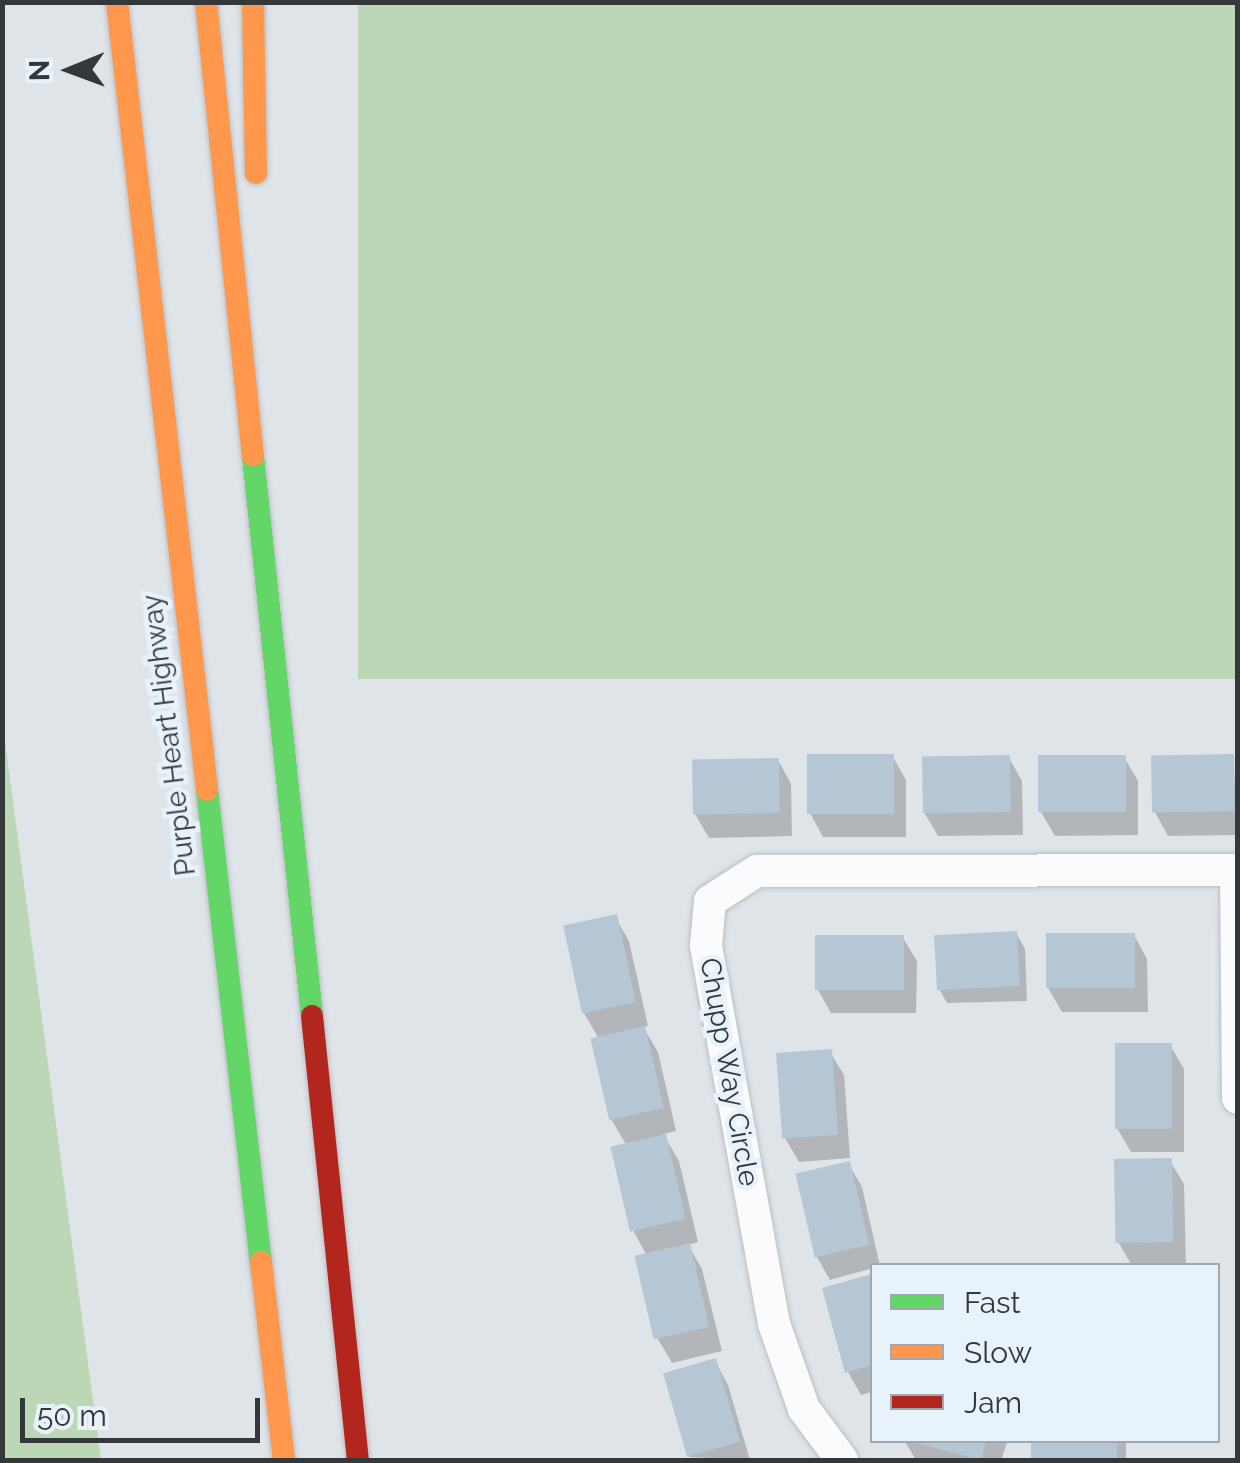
<!DOCTYPE html>
<style>
body{margin:0}
#map{position:relative;width:1240px;height:1463px;overflow:hidden;background:#dfe4e9;font-family:Raleway,sans-serif}
div>[style]{position:absolute}
[style*='--x']{left:calc(var(--x)*1px);top:calc(var(--y)*1px);width:calc(var(--w)*1px);rotate:calc(var(--a)*1deg)}
.green>*{inset:0;background:#bcd7b5;transform-origin:0 0}
.shadow>*{inset:0;background:#0003;transform-origin:0 0}
.building>*{inset:0;background:#b5c6d4;transform-origin:0 0}
.roads{filter:drop-shadow(0 0 2px #bbbfc2) drop-shadow(0 0 2px #bbbfc2)}
.street>*{height:32px;margin:-16px;padding:0 16px;transform-origin:16px;border-radius:16px;background:#fafbfc}
.fast>*{height:22px;margin:-11px;padding:0 11px;transform-origin:11px;border-radius:11px;background:#63d668}
.slow>*{height:22px;margin:-11px;padding:0 11px;transform-origin:11px;border-radius:11px;background:#ff974d}
.jam>*{height:22px;margin:-11px;padding:0 11px;transform-origin:11px;border-radius:11px;background:#b3261e}
span{translate:-50% -50%;white-space:nowrap;text-align:center;line-height:1.15;-webkit-text-stroke:9px #e8f2fb;paint-order:stroke}
.street-label{font-size:28px;color:#34383b}
.frame{position:absolute;inset:0;border:5px solid #34383b;pointer-events:none}
.legend{position:absolute;left:870px;top:1263px;width:350px;height:180px;box-sizing:border-box;background:#e8f2fb;border:2px solid #a0a8ae;margin:0;padding:12px 18px;list-style:none;font-size:30px;color:#34383b}
.legend li{display:flex;align-items:center;gap:20px;height:50px}
.legend b{width:50px;border:2px solid #a0a8ae}
.north{position:absolute;left:20px;top:20px;width:100px;height:100px;-webkit-text-stroke:8px #e8f2fb;paint-order:stroke;rotate:269deg;font-size:28px;font-weight:700;line-height:40px;text-align:center;color:#34383b}
.north::after{content:'';display:block;margin:auto;width:35px;height:45px;background:#34383b;clip-path:polygon(50% 0,100% 100%,50% 72%,0 100%)}
.scale{position:absolute;left:20px;top:1398px;width:240px;height:45px;box-sizing:border-box;border:5px solid #34383b;border-top:0;padding-left:12px;font-size:30px;line-height:35px;white-space:nowrap;color:#34383b;-webkit-text-stroke:8px #e8f2fb;paint-order:stroke}
</style>
<div id="map">
<div class="green">
<i style="left:358px;top:3px;width:879px;height:676px"></i>
<i style="clip-path:polygon(2px 719px,40px 1004px,101px 1460px,3px 1460px)"></i>
</div>
<div class="shadow">
<i style="clip-path:polygon(893px 757px,906px 780px,906px 837px,823px 837px,810px 813px)"></i>
<i style="clip-path:polygon(1124px 757px,1138px 781px,1138px 835px,1055px 836px,1041px 812px)"></i>
<i style="clip-path:polygon(1233px 757px,1238px 835px,1168px 836px,1155px 812px)"></i>
<i style="clip-path:polygon(1009px 758px,1022px 781px,1023px 835px,938px 836px,924px 812px)"></i>
<i style="clip-path:polygon(778px 760px,791px 784px,792px 836px,709px 838px,695px 814px)"></i>
<i style="clip-path:polygon(615px 917px,629px 941px,648px 1026px,643px 1027px,658px 1052px,676px 1131px,663px 1134px,679px 1161px,698px 1242px,688px 1245px,702px 1269px,722px 1351px,672px 1363px,658px 1339px,647px 1256px,633px 1230px,614px 1149px,627px 1146px,611px 1119px,599px 1039px,584px 1013px)"></i>
<i style="clip-path:polygon(1016px 933px,1025px 949px,1027px 1001px,947px 1003px,938px 987px)"></i>
<i style="clip-path:polygon(1134px 935px,1147px 959px,1148px 1012px,1062px 1012px,1048px 988px)"></i>
<i style="clip-path:polygon(903px 938px,917px 961px,916px 1013px,831px 1013px,818px 990px)"></i>
<i style="clip-path:polygon(1170px 1045px,1184px 1069px,1184px 1152px,1131px 1152px,1117px 1128px)"></i>
<i style="clip-path:polygon(830px 1052px,844px 1075px,850px 1158px,799px 1162px,785px 1138px)"></i>
<i style="clip-path:polygon(1170px 1161px,1184px 1184px,1186px 1265px,1132px 1266px,1119px 1243px)"></i>
<i style="clip-path:polygon(848px 1163px,862px 1187px,880px 1266px,830px 1280px,817px 1257px)"></i>
<i style="clip-path:polygon(872px 1277px,872px 1392px,861px 1395px,848px 1372px,825px 1290px)"></i>
<i style="clip-path:polygon(715px 1361px,728px 1385px,750px 1460px,689px 1457px)"></i>
<i style="clip-path:polygon(904px 1440px,1008px 1440px,1001px 1460px,916px 1460px)"></i>
<i style="left:1034px;top:1440px;width:92px;height:20px"></i>
</div>
<div class="building">
<i style="left:807px;top:754px;width:87px;height:60px"></i>
<i style="left:1234px;top:754px;width:57px;height:83px;rotate:89deg"></i>
<i style="left:1010px;top:755px;width:57px;height:88px;rotate:89deg"></i>
<i style="left:1126px;top:755px;width:57px;height:88px;rotate:90deg"></i>
<i style="left:779px;top:758px;width:55px;height:87px;rotate:89deg"></i>
<i style="left:617px;top:914px;width:90px;height:55px;rotate:78deg"></i>
<i style="left:1017px;top:931px;width:55px;height:83px;rotate:87deg"></i>
<i style="left:1046px;top:933px;width:89px;height:55px"></i>
<i style="left:815px;top:935px;width:89px;height:55px"></i>
<i style="left:645px;top:1026px;width:84px;height:56px;rotate:77deg"></i>
<i style="left:1115px;top:1043px;width:57px;height:86px"></i>
<i style="left:832px;top:1049px;width:86px;height:56px;rotate:86deg"></i>
<i style="left:666px;top:1134px;width:87px;height:57px;rotate:77deg"></i>
<i style="left:1172px;top:1158px;width:84px;height:58px;rotate:89deg"></i>
<i style="left:850px;top:1161px;width:86px;height:56px;rotate:77deg"></i>
<i style="left:690px;top:1243px;width:86px;height:57px;rotate:77deg"></i>
<i style="clip-path:polygon(872px 1274px,872px 1365px,845px 1373px,822px 1288px)"></i>
<i style="left:716px;top:1358px;width:87px;height:55px;rotate:74deg"></i>
<i style="clip-path:polygon(987px 1440px,981px 1460px,909px 1441px,910px 1440px)"></i>
<i style="left:1031px;top:1440px;width:86px;height:20px"></i>
</div>
<div class="roads">
<div class="street">
<i style="--x:1236;--y:870;--w:228;--a:89.5"></i>
<i style="--x:842;--y:1460;--w:64;--a:-126.7"></i>
<i style="--x:804;--y:1409;--w:90;--a:-109.4"></i>
<i style="--x:774;--y:1324;--w:385;--a:-100.2"></i>
<i style="--x:706;--y:945;--w:44;--a:-84.8"></i>
<i style="--x:710;--y:901;--w:56;--a:-32.6"></i>
<i style="--x:757;--y:871;--w:481;--a:-0.1"></i>
</div>
<div class="fast">
<i style="--x:253;--y:456;--w:563;--a:83.99"></i>
<i style="--x:207;--y:790;--w:475;--a:83.5"></i>
</div>
<div class="slow">
<i style="--x:117;--y:2;--w:793;--a:83.48"></i>
<i style="--x:206;--y:2;--w:456;--a:84.1"></i>
<i style="--x:253;--y:2;--w:171;--a:89"></i>
<i style="--x:261;--y:1262;--w:199;--a:83.4"></i>
</div>
<div class="jam">
<i style="--x:312;--y:1016;--w:446;--a:84.1"></i>
</div>
</div>
<div class="street-label">
<span style="left:169px;top:735px;rotate:-97deg">Purple Heart Highway</span>
<span style="left:729px;top:1072px;rotate:80deg">Chupp Way Circle</span>
</div>
<div class="frame"></div>
<ul class="legend">
<li><b style="height:12px;background:#63d668"></b>Fast</li>
<li><b style="height:12px;background:#ff974d"></b>Slow</li>
<li><b style="height:12px;background:#b3261e"></b>Jam</li>
</ul>
<div class="north">N</div>
<div class="scale">50 m</div>
</div>
